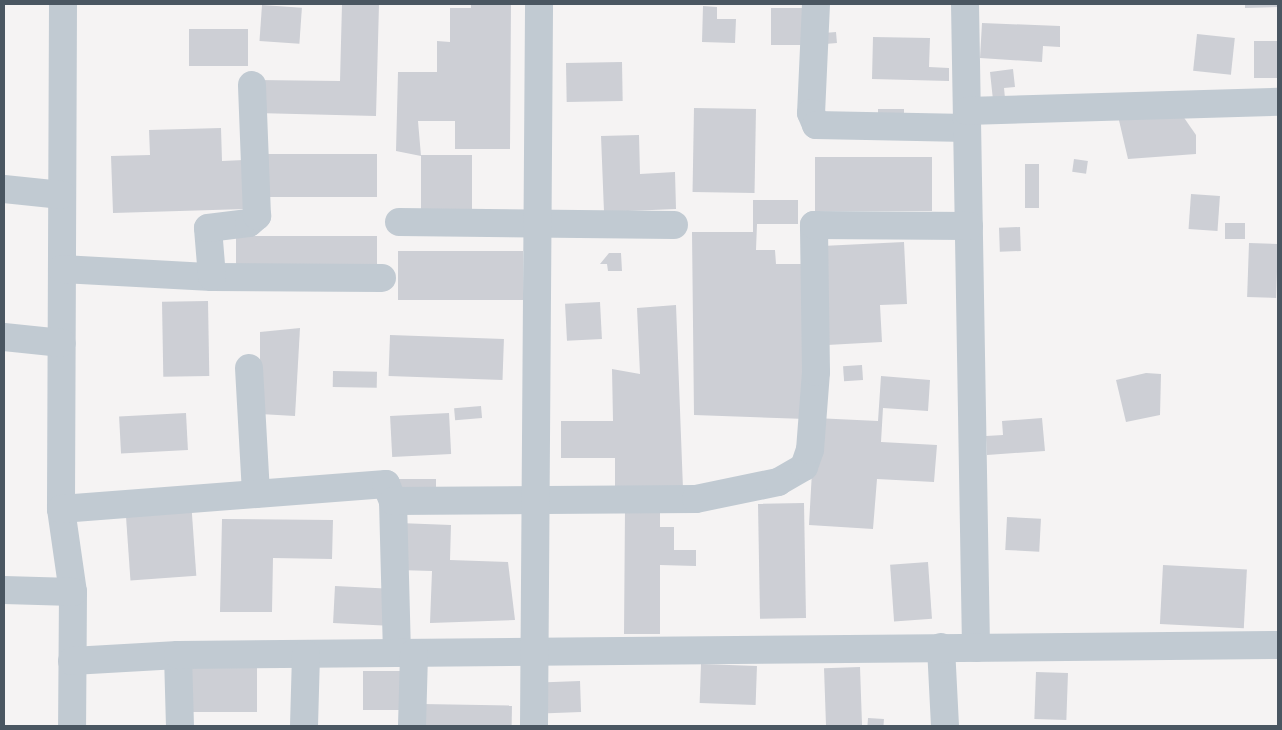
<!DOCTYPE html>
<style>
body{margin:0}
#map{position:relative;width:1282px;height:730px;overflow:hidden;background:#f5f3f3;font-family:"Fira Sans",sans-serif}
div>[style]{position:absolute}
[style*='--x']{left:calc(var(--x)*1px);top:calc(var(--y)*1px);width:calc(var(--w)*1px);rotate:calc(var(--a)*1deg)}
.building>*{inset:0;background:#cdcfd5;transform-origin:0 0}
.minor>*{height:28px;margin:-14px;padding:0 14px;transform-origin:14px;border-radius:14px;background:#c1cad2}
span{translate:-50% -50%;white-space:nowrap;text-align:center;line-height:1.15;-webkit-text-stroke:4px #fff;paint-order:stroke}
.frame{position:absolute;inset:0;border:5px solid #4a5661;pointer-events:none}
</style>
<div id="map">
<div class="building">
<i style="clip-path:polygon(342px 4px,379px 4px,376px 116px,256px 113px,257px 80px,340px 81px)"></i>
<i style="clip-path:polygon(471px 4px,511px 4px,510px 149px,455px 149px,455px 121px,418px 121px,421px 156px,396px 151px,398px 72px,437px 72px,437px 41px,450px 42px,450px 8px,471px 8px)"></i>
<i style="clip-path:polygon(1245px 4px,1278px 4px,1278px 7px,1245px 8px)"></i>
<i style="left:262px;top:5px;width:40px;height:36px;rotate:4deg"></i>
<i style="clip-path:polygon(703px 6px,717px 7px,717px 19px,736px 19px,735px 43px,702px 42px)"></i>
<i style="left:771px;top:8px;width:38px;height:37px"></i>
<i style="clip-path:polygon(982px 23px,1060px 26px,1060px 47px,1043px 46px,1042px 62px,980px 58px)"></i>
<i style="left:189px;top:29px;width:59px;height:37px"></i>
<i style="left:836px;top:32px;width:11px;height:18px;rotate:85deg"></i>
<i style="left:1197px;top:34px;width:38px;height:37px;rotate:6deg"></i>
<i style="clip-path:polygon(873px 37px,930px 38px,929px 67px,949px 68px,949px 81px,872px 79px)"></i>
<i style="left:1278px;top:41px;width:37px;height:24px;rotate:90deg"></i>
<i style="left:622px;top:62px;width:39px;height:56px;rotate:89deg"></i>
<i style="clip-path:polygon(1013px 69px,1015px 87px,1004px 88px,1005px 98px,993px 100px,990px 72px)"></i>
<i style="left:694px;top:108px;width:62px;height:84px;rotate:1deg"></i>
<i style="left:878px;top:109px;width:26px;height:10px"></i>
<i style="clip-path:polygon(1178px 109px,1196px 135px,1196px 154px,1128px 159px,1118px 116px)"></i>
<i style="clip-path:polygon(221px 128px,222px 161px,244px 160px,246px 209px,113px 213px,111px 156px,150px 155px,149px 130px)"></i>
<i style="clip-path:polygon(639px 135px,640px 174px,675px 172px,676px 209px,604px 212px,601px 136px)"></i>
<i style="left:260px;top:154px;width:117px;height:43px"></i>
<i style="left:472px;top:155px;width:62px;height:51px;rotate:90deg"></i>
<i style="left:815px;top:157px;width:117px;height:54px"></i>
<i style="left:1074px;top:159px;width:14px;height:13px;rotate:8deg"></i>
<i style="left:1025px;top:164px;width:14px;height:44px"></i>
<i style="left:1191px;top:194px;width:29px;height:35px;rotate:4deg"></i>
<i style="clip-path:polygon(753px 200px,798px 200px,798px 224px,757px 224px,756px 250px,775px 250px,776px 264px,807px 264px,806px 419px,694px 415px,692px 232px,753px 232px)"></i>
<i style="left:1225px;top:223px;width:20px;height:16px"></i>
<i style="left:1020px;top:227px;width:24px;height:21px;rotate:88deg"></i>
<i style="left:377px;top:236px;width:35px;height:141px;rotate:90deg"></i>
<i style="clip-path:polygon(904px 242px,907px 304px,880px 305px,882px 342px,827px 345px,822px 246px)"></i>
<i style="left:1249px;top:243px;width:29px;height:54px;rotate:2deg"></i>
<i style="left:398px;top:251px;width:125px;height:49px"></i>
<i style="clip-path:polygon(609px 253px,621px 253px,622px 271px,608px 271px,607px 264px,600px 264px)"></i>
<i style="left:208px;top:301px;width:75px;height:46px;rotate:89deg"></i>
<i style="left:600px;top:302px;width:37px;height:35px;rotate:87deg"></i>
<i style="clip-path:polygon(676px 305px,683px 489px,615px 489px,615px 458px,561px 458px,561px 421px,613px 421px,612px 369px,640px 374px,637px 308px)"></i>
<i style="clip-path:polygon(300px 328px,295px 416px,260px 414px,260px 332px)"></i>
<i style="left:390px;top:335px;width:114px;height:41px;rotate:2deg"></i>
<i style="left:862px;top:365px;width:15px;height:19px;rotate:86deg"></i>
<i style="left:333px;top:371px;width:44px;height:16px;rotate:1deg"></i>
<i style="clip-path:polygon(1146px 373px,1161px 374px,1160px 415px,1126px 422px,1116px 380px)"></i>
<i style="clip-path:polygon(881px 376px,930px 380px,928px 411px,883px 408px,881px 442px,937px 445px,934px 482px,877px 479px,873px 529px,809px 525px,815px 418px,878px 421px)"></i>
<i style="left:481px;top:406px;width:12px;height:27px;rotate:85deg"></i>
<i style="left:186px;top:413px;width:37px;height:67px;rotate:87deg"></i>
<i style="left:449px;top:413px;width:41px;height:59px;rotate:87deg"></i>
<i style="clip-path:polygon(1042px 418px,1045px 451px,987px 455px,986px 436px,1003px 435px,1002px 421px)"></i>
<i style="left:395px;top:479px;width:41px;height:14px"></i>
<i style="left:191px;top:500px;width:76px;height:66px;rotate:86deg"></i>
<i style="left:804px;top:503px;width:115px;height:46px;rotate:89deg"></i>
<i style="clip-path:polygon(625px 509px,660px 509px,660px 527px,674px 527px,674px 550px,696px 550px,696px 566px,660px 565px,660px 634px,624px 634px)"></i>
<i style="left:1007px;top:517px;width:34px;height:33px;rotate:3deg"></i>
<i style="clip-path:polygon(222px 519px,333px 520px,332px 559px,273px 558px,272px 612px,220px 612px)"></i>
<i style="clip-path:polygon(399px 523px,451px 525px,450px 560px,508px 562px,515px 620px,430px 623px,432px 571px,398px 570px)"></i>
<i style="left:928px;top:562px;width:57px;height:38px;rotate:86deg"></i>
<i style="left:1163px;top:565px;width:84px;height:59px;rotate:3deg"></i>
<i style="left:335px;top:586px;width:50px;height:37px;rotate:3deg"></i>
<i style="left:701px;top:664px;width:56px;height:39px;rotate:2deg"></i>
<i style="left:191px;top:666px;width:66px;height:46px"></i>
<i style="left:860px;top:667px;width:59px;height:36px;rotate:88deg"></i>
<i style="left:363px;top:671px;width:39px;height:39px"></i>
<i style="left:1036px;top:672px;width:32px;height:47px;rotate:2deg"></i>
<i style="left:580px;top:681px;width:31px;height:33px;rotate:88deg"></i>
<i style="left:422px;top:704px;width:90px;height:22px;rotate:1deg"></i>
<i style="left:868px;top:718px;width:16px;height:8px;rotate:4deg"></i>
</div>
<div class="minor">
<i style="--x:63;--y:4;--w:505;--a:90.23"></i>
<i style="--x:61;--y:509;--w:84;--a:81.8"></i>
<i style="--x:73;--y:592;--w:134;--a:90.4"></i>
<i style="--x:816;--y:4;--w:109;--a:92.6"></i>
<i style="--x:811;--y:113;--w:13;--a:67"></i>
<i style="--x:816;--y:125;--w:151;--a:1.1"></i>
<i style="--x:965;--y:4;--w:644;--a:89.02"></i>
<i style="--x:967;--y:111;--w:311;--a:-1.7"></i>
<i style="--x:4;--y:189;--w:58;--a:5.9"></i>
<i style="--x:399;--y:222;--w:275;--a:0.6"></i>
<i style="--x:62;--y:269;--w:150;--a:3.1"></i>
<i style="--x:212;--y:277;--w:170;--a:0.3"></i>
<i style="--x:212;--y:277;--w:49;--a:-94.7"></i>
<i style="--x:208;--y:228;--w:41;--a:-7"></i>
<i style="--x:249;--y:223;--w:11;--a:-41"></i>
<i style="--x:257;--y:216;--w:131;--a:-92.2"></i>
<i style="--x:4;--y:337;--w:58;--a:5.9"></i>
<i style="--x:249;--y:368;--w:126;--a:86.8"></i>
<i style="--x:393;--y:501;--w:152;--a:88.5"></i>
<i style="--x:61;--y:509;--w:326;--a:-4.4"></i>
<i style="--x:386;--y:484;--w:18;--a:68"></i>
<i style="--x:393;--y:501;--w:303;--a:-0.4"></i>
<i style="--x:696;--y:499;--w:84;--a:-11.7"></i>
<i style="--x:778;--y:482;--w:30;--a:-30"></i>
<i style="--x:804;--y:467;--w:18;--a:-71"></i>
<i style="--x:810;--y:450;--w:78;--a:-85.6"></i>
<i style="--x:816;--y:372;--w:147;--a:-90.8"></i>
<i style="--x:814;--y:225;--w:155;--a:0.4"></i>
<i style="--x:4;--y:590;--w:69;--a:1.7"></i>
<i style="--x:941;--y:647;--w:79;--a:87.1"></i>
<i style="--x:178;--y:655;--w:71;--a:88.4"></i>
<i style="--x:72;--y:661;--w:106;--a:-3.2"></i>
<i style="--x:178;--y:655;--w:1100;--a:-0.52"></i>
<i style="--x:304;--y:726;--w:72;--a:-88.4"></i>
<i style="--x:412;--y:726;--w:73;--a:-88.4"></i>
<i style="--x:534;--y:726;--w:722;--a:-89.6"></i>
</div>
<div class="frame"></div>
</div>
